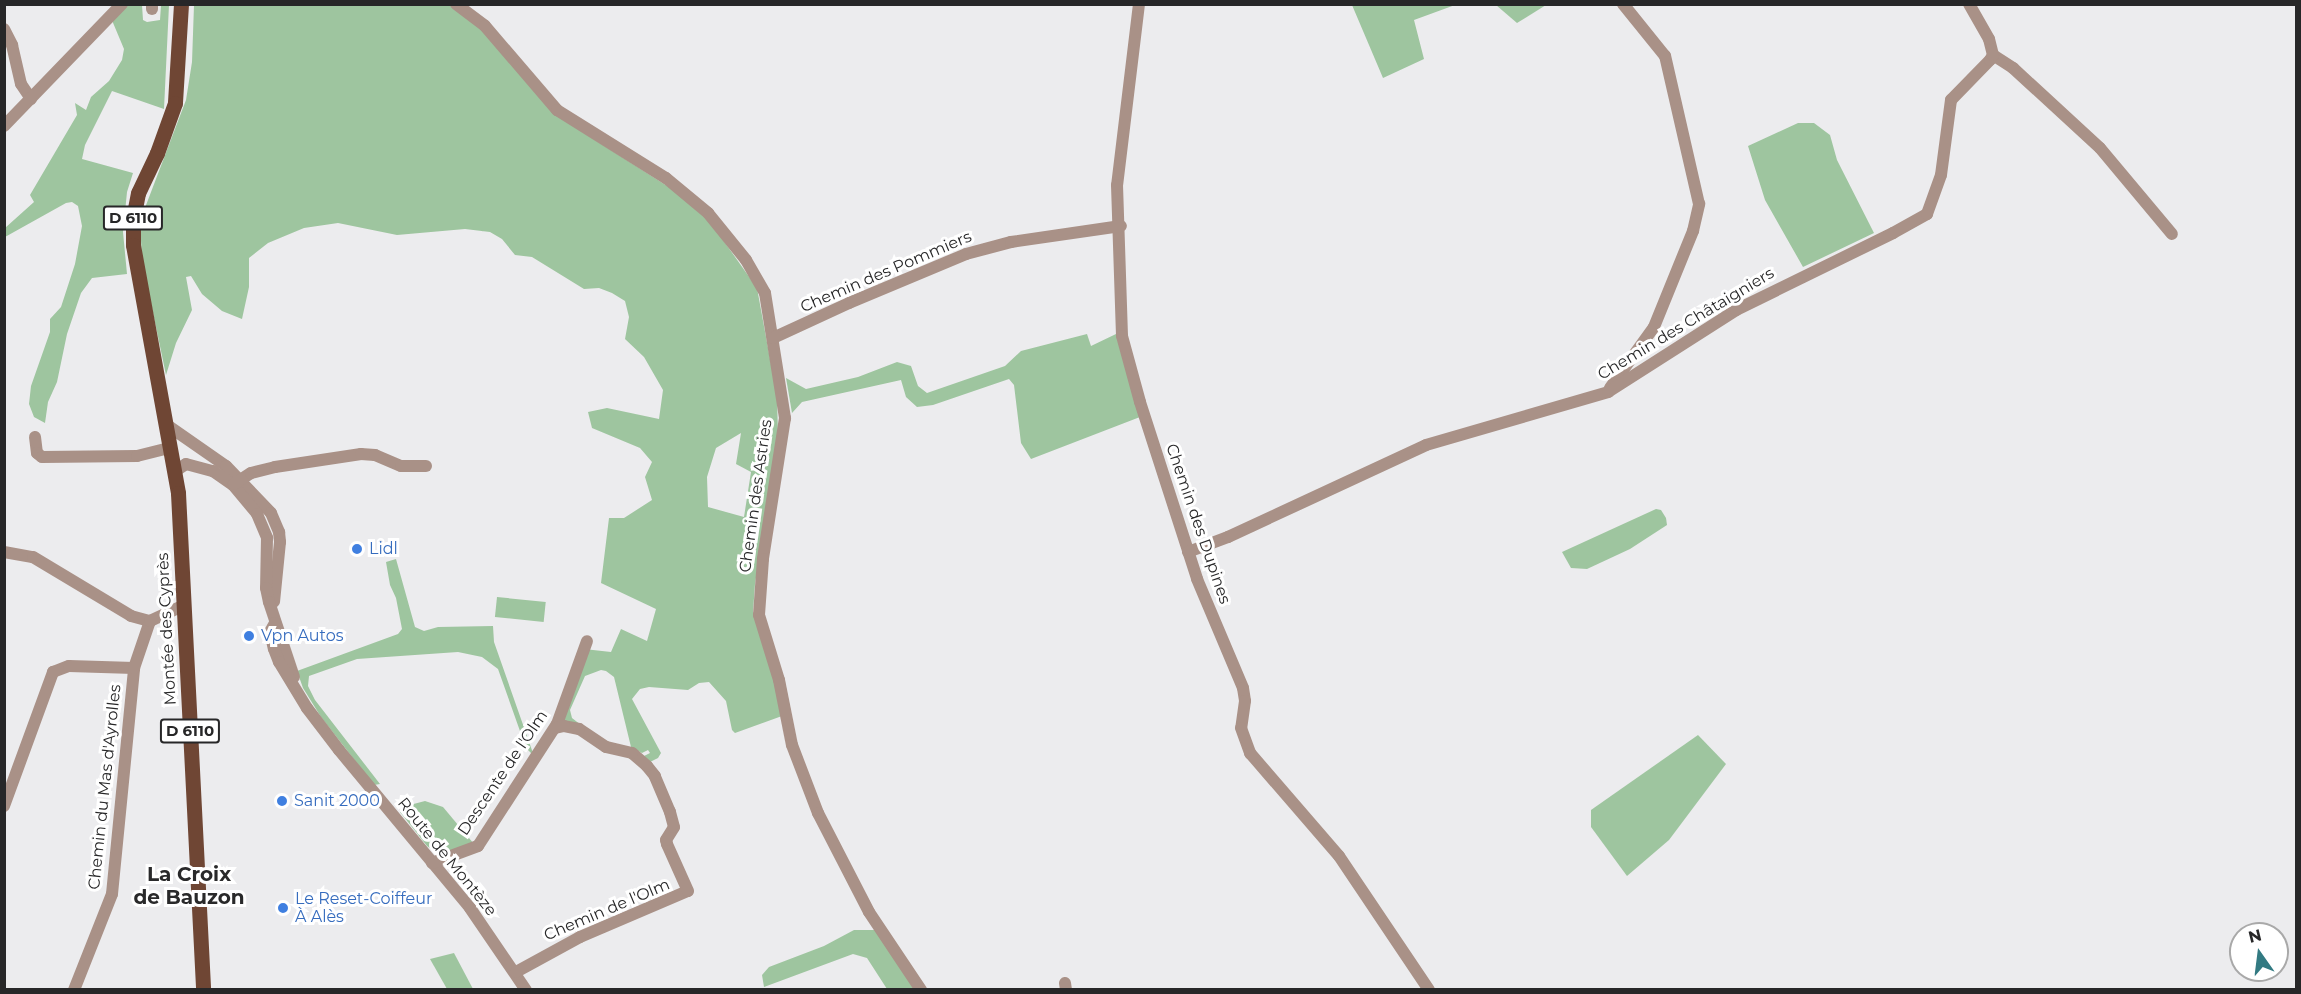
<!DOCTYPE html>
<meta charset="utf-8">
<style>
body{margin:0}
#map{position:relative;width:2301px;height:994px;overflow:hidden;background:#ececee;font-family:Montserrat,sans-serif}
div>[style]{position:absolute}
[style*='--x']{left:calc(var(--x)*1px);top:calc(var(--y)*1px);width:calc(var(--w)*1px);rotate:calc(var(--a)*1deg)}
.green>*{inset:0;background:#9ec59f;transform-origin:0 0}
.minor>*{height:12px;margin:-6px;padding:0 6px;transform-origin:6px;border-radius:6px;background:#a99187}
.major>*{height:15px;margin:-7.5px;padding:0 7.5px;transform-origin:7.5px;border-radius:7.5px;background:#6f4634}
.dots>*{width:16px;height:16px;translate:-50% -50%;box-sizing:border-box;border:3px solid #fff;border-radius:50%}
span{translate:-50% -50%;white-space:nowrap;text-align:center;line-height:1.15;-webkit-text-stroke:6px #fff;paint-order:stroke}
.shield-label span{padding:2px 4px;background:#fff;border:2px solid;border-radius:4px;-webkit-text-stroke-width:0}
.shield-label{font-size:15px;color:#272728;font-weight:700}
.street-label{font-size:16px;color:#272728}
.shop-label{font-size:16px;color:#366cbe}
.left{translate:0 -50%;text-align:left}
.quarter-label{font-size:20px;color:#29292a;font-weight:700}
.frame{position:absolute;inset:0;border:6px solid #272728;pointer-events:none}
.north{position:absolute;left:2229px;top:922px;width:60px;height:60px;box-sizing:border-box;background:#fff;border:2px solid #a9a9a9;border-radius:50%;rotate:346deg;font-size:16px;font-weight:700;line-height:24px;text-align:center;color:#272728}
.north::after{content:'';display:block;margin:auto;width:21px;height:27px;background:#327a82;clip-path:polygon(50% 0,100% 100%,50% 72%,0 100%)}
</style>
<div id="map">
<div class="green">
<i style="clip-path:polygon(124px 5px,142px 5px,143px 20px,147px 22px,160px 20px,161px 5px,169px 5px,164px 109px,112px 91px,85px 145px,82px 159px,133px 173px,127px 192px,123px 232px,127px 274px,92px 278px,81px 293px,67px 334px,57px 382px,48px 402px,45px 423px,34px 417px,29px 404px,31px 386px,50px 332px,50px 319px,61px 307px,75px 264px,82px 226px,78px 206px,72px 202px,66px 203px,5px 237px,5px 228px,34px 202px,30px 195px,77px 115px,75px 103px,86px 110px,91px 97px,109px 81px,122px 60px,124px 49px,111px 18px)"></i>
<i style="clip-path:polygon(evenodd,194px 5px,451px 5px,478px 25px,559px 117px,675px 191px,711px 223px,757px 288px,777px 397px,778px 435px,755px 584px,753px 612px,775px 678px,782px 716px,735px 733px,732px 730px,726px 701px,709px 682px,699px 683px,688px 690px,649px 687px,640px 689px,632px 699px,661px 753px,658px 758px,648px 763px,644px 756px,650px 753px,648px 750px,642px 753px,631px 747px,614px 677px,606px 671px,601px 670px,585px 676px,570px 710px,572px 718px,581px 725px,562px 723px,584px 649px,611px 652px,621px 629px,647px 641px,656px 609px,601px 583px,609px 518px,624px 518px,652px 500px,645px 477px,652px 462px,640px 448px,592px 428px,588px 412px,607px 408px,659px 419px,663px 390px,644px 357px,625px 339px,629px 317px,625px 301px,612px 293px,599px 288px,584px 289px,532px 257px,515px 255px,502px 239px,490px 232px,465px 229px,397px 235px,338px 223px,304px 228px,268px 243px,249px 258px,249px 287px,242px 319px,222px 311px,202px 294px,191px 276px,186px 277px,192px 310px,176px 343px,166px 375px,142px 260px,140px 221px,186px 100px,192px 62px,194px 5px,741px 433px,736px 464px,751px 472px,744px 517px,708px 507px,707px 477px,716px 448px,741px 433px)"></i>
<i style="clip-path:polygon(1352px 5px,1455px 5px,1414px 20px,1424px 59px,1383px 78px)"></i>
<i style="clip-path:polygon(1496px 5px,1546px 5px,1517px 23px)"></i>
<i style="clip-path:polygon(1798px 123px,1814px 123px,1830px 135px,1837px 160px,1874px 233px,1803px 267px,1765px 200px,1748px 146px)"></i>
<i style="clip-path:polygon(1087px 334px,1091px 346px,1116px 334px,1140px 417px,1031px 459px,1021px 443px,1014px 385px,1009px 379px,933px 405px,917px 407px,906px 397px,901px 380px,802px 402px,792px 413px,786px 378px,806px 389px,858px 377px,897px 362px,911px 366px,918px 386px,927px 393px,1005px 366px,1021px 351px)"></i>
<i style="clip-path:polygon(1656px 509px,1661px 510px,1666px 518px,1667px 525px,1630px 549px,1587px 569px,1571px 568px,1562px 552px)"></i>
<i style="clip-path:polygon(396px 559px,415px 627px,424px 631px,438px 627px,493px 626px,494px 642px,534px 756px,526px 748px,498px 669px,482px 657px,458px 652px,357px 659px,309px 676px,308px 686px,315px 700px,380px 784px,374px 785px,321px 717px,303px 688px,297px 671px,398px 634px,402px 629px,396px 598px,390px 585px,386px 562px)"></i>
<i style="left:497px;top:597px;width:49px;height:20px;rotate:6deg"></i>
<i style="clip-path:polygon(1698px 735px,1726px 764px,1669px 840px,1627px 876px,1591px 827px,1591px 810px)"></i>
<i style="clip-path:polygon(425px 801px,443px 807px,474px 844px,439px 855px,427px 846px,400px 812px,406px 806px)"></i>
<i style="clip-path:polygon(854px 930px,875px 930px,914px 989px,887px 989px,867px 958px,853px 954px,764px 987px,762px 975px,769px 967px,824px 946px)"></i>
<i style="clip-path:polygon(454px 953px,473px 989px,447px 989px,430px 959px)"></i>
</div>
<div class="minor">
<i style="--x:152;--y:4;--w:5;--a:90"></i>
<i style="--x:456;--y:4;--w:36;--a:37"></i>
<i style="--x:485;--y:26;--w:111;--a:49.4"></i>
<i style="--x:557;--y:110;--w:128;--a:32"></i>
<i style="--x:666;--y:178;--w:55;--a:39.8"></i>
<i style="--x:708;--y:213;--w:60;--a:51"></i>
<i style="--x:746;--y:260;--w:38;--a:60"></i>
<i style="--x:765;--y:293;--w:127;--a:80.9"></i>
<i style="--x:785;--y:418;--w:143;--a:98.9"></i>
<i style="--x:763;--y:559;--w:56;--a:94.1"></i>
<i style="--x:759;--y:615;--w:68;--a:72.9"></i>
<i style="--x:779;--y:680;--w:66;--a:78.7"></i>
<i style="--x:792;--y:745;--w:73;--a:69.1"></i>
<i style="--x:818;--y:813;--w:111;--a:62.7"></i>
<i style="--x:869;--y:912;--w:94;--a:56.3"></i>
<i style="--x:1139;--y:4;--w:182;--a:96.9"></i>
<i style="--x:1117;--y:185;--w:151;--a:88.1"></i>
<i style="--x:1122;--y:336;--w:68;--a:74.7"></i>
<i style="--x:1140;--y:402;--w:186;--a:72.1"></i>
<i style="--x:1197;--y:579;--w:118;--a:67.1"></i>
<i style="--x:1243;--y:688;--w:13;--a:81"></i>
<i style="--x:1245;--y:701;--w:27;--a:98"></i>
<i style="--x:1241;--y:728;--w:27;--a:70"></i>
<i style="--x:1250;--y:753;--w:136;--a:49.2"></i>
<i style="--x:1339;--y:856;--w:161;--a:56.1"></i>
<i style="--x:4;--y:29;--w:18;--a:63"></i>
<i style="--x:12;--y:45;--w:40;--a:77"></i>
<i style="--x:21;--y:84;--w:18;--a:56"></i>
<i style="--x:1993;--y:55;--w:24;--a:33"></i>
<i style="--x:2013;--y:68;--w:118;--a:42.6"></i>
<i style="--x:2100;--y:148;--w:112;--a:50.1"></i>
<i style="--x:4;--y:126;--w:170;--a:-46"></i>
<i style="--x:773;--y:338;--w:84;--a:-24.7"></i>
<i style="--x:849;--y:303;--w:127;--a:-22.7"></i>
<i style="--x:966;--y:254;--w:47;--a:-14.9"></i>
<i style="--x:1011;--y:242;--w:111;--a:-8.3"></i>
<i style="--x:1610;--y:388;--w:75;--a:-54.2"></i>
<i style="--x:1654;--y:327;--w:104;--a:-67.9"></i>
<i style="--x:1693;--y:231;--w:28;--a:-77"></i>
<i style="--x:1699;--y:204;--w:152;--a:-102.9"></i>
<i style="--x:1665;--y:56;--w:67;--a:-128.9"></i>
<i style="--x:167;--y:425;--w:72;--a:34.8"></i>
<i style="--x:226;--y:466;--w:65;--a:46.2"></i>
<i style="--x:271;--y:513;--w:21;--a:67"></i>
<i style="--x:279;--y:532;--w:10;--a:84"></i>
<i style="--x:280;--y:542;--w:60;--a:95.7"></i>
<i style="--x:35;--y:437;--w:16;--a:83"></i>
<i style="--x:37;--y:453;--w:6;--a:39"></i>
<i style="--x:42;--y:457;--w:95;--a:-0.6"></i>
<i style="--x:137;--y:456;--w:34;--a:-14"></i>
<i style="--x:174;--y:472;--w:14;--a:-34"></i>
<i style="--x:186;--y:464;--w:28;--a:15"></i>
<i style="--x:213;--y:471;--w:24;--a:35"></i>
<i style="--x:233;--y:485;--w:38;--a:50"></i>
<i style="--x:257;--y:514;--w:26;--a:67"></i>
<i style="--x:267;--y:538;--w:50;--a:91.1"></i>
<i style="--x:266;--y:588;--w:14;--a:78"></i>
<i style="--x:269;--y:602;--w:79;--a:71.6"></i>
<i style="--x:234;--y:484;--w:20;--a:-33"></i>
<i style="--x:251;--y:473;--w:25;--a:-14"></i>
<i style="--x:275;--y:467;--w:87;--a:-8.6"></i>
<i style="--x:361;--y:454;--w:14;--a:4"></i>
<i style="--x:375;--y:455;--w:28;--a:23"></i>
<i style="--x:401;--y:466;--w:25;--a:0"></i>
<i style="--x:4;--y:552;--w:29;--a:10"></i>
<i style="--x:33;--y:557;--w:114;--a:31"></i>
<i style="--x:131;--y:616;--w:20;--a:15"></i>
<i style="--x:1188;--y:552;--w:43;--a:-20.6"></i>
<i style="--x:1228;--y:537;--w:218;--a:-24.9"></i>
<i style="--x:1426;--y:445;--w:190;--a:-16.2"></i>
<i style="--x:1608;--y:392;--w:152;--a:-32.6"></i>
<i style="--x:1736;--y:310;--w:175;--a:-26.1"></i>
<i style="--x:1893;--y:233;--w:39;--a:-29"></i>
<i style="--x:1927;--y:214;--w:41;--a:-70.3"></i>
<i style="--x:1941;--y:175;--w:76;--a:-82.4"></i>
<i style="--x:1951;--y:100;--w:56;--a:-45.7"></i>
<i style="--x:1990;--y:60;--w:6;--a:-59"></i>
<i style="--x:1993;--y:55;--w:16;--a:-104"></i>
<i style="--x:1989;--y:39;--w:40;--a:-119.7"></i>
<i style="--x:275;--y:623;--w:10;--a:119"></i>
<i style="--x:270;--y:632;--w:17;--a:77"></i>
<i style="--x:274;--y:649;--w:14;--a:69"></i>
<i style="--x:279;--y:662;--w:54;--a:58.7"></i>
<i style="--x:307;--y:708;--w:53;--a:52.7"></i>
<i style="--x:339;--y:750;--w:205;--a:50.3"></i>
<i style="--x:470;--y:908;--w:99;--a:55.7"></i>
<i style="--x:4;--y:806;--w:143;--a:-69.9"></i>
<i style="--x:53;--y:672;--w:17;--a:-21"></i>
<i style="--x:69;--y:666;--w:65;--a:1.8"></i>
<i style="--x:432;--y:863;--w:49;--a:-20.3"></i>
<i style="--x:478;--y:846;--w:145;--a:-57.1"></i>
<i style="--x:557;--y:724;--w:88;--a:-70.1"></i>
<i style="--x:516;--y:972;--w:73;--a:-28.7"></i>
<i style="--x:580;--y:937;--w:117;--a:-23.1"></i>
<i style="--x:688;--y:891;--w:51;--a:-114.1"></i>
<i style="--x:667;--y:844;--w:4;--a:-104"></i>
<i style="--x:666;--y:840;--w:15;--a:-58"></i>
<i style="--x:674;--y:827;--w:16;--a:-105"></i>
<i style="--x:670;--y:812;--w:39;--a:-113"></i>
<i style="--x:655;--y:776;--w:13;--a:-129"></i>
<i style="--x:647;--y:766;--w:20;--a:-139"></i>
<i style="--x:632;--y:753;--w:27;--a:-167"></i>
<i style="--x:606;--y:747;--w:32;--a:-146"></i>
<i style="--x:579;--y:729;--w:15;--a:-169"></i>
<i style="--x:564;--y:726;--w:9;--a:167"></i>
<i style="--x:1065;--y:983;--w:7;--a:82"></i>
<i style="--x:74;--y:990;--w:103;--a:-68.4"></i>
<i style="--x:112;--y:894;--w:227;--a:-84.4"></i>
<i style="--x:134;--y:668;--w:50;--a:-71.2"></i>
<i style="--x:150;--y:621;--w:38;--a:-25"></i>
</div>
<div class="major">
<i style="--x:181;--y:4;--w:99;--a:93.5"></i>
<i style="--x:175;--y:103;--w:53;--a:109.8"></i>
<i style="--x:157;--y:153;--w:44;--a:115.4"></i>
<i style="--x:138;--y:193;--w:26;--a:101"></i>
<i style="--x:133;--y:219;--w:26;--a:90"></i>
<i style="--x:133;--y:245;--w:252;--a:79.7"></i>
<i style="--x:178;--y:493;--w:498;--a:87.1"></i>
</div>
<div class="dots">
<i style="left:357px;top:549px;background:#3f7fe0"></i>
<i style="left:249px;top:636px;background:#3f7fe0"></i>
<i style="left:282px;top:801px;background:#3f7fe0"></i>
<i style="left:283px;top:908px;background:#3f7fe0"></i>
</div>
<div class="shield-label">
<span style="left:133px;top:218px">D 6110</span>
<span style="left:190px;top:731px">D 6110</span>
</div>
<div class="street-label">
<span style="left:886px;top:272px;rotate:-23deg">Chemin des Pommiers</span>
<span style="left:1686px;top:324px;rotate:-31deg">Chemin des Châtaigniers</span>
<span style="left:756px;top:496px;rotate:-82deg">Chemin des Astries</span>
<span style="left:1198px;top:524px;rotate:71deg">Chemin des Dupines</span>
<span style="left:167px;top:629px;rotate:-93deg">Montée des Cyprès</span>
<span style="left:503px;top:773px;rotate:-56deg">Descente de l'Olm</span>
<span style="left:105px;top:787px;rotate:-84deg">Chemin du Mas d'Ayrolles</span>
<span style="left:447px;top:857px;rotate:51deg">Route de Montèze</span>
<span style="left:607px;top:910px;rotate:-23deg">Chemin de l'Olm</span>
</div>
<div class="shop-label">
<span class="left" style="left:369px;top:549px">Lidl</span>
<span class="left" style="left:261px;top:636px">Vpn Autos</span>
<span class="left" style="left:294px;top:801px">Sanit 2000</span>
<span class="left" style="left:295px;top:908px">Le Reset-Coiffeur<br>À Alès</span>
</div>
<div class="quarter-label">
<span style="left:189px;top:886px">La Croix<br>de Bauzon</span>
</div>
<div class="frame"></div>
<div class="north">N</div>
</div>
